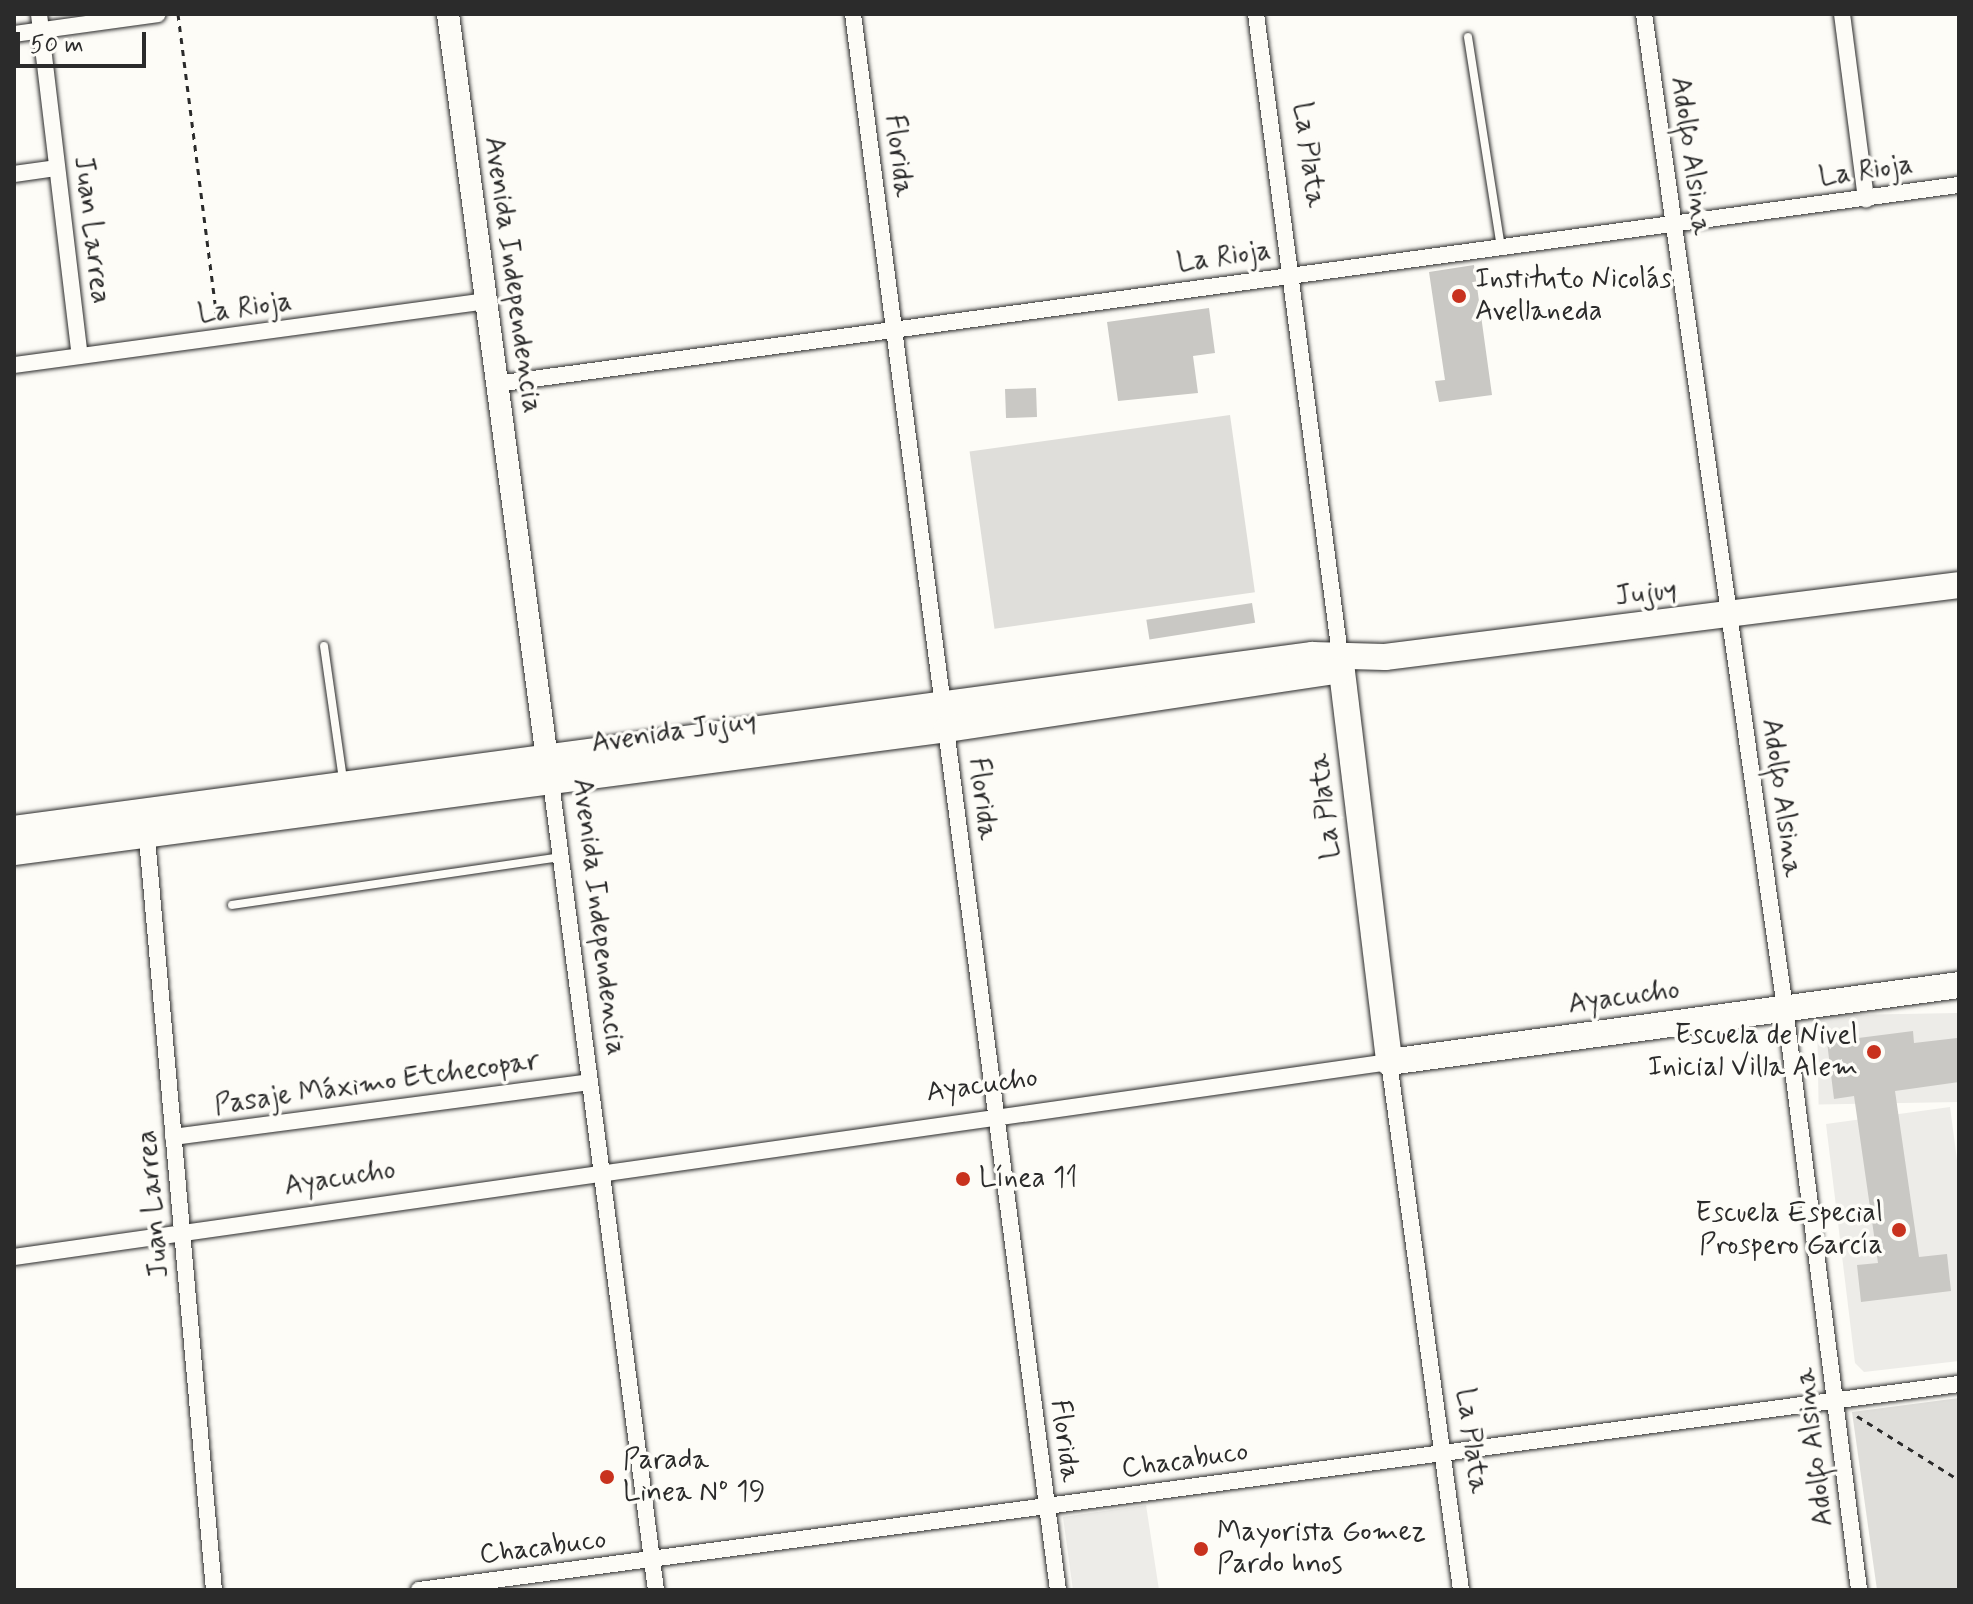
<!DOCTYPE html>
<meta charset="utf-8">
<style>
body{margin:0}
#map{position:relative;width:1973px;height:1604px;overflow:hidden;background:#fdfcf7;font-family:Mynerve,sans-serif}
div>[style]{position:absolute}
[style*='--x']{left:calc(var(--x)*1px);top:calc(var(--y)*1px);width:calc(var(--w)*1px);rotate:calc(var(--a)*1deg)}
.built>*{inset:0;background:#edece8;transform-origin:0 0}
.green>*{inset:0;background:#dfdeda;transform-origin:0 0}
.building>*{inset:0;background:#c9c8c4;transform-origin:0 0}
.path>*{height:3px;margin-top:-1.5px;transform-origin:0;background:repeating-linear-gradient(90deg,#2b2b2b 0 6px,transparent 0 12px)}
.roads{filter:drop-shadow(0 0 2px #2b2b2b) drop-shadow(0 0 2px #2b2b2b)}
.service>*{height:8px;margin:-4px;padding:0 4px;transform-origin:4px;border-radius:4px;background:#fdfcf7}
.minor>*{height:16px;margin:-8px;padding:0 8px;transform-origin:8px;border-radius:8px;background:#fdfcf7}
.secondary>*{height:22px;margin:-11px;padding:0 11px;transform-origin:11px;border-radius:11px;background:#fdfcf7}
.primary>*{height:26px;margin:-13px;padding:0 13px;transform-origin:13px;border-radius:13px;background:#fdfcf7}
.dots>*{width:22px;height:22px;translate:-50% -50%;box-sizing:border-box;border:4px solid #fdfcf7;border-radius:50%}
span{translate:-50% -50%;white-space:nowrap;text-align:center;line-height:1.15;-webkit-text-stroke:7px #fdfcf7;paint-order:stroke}
.street-label{font-size:28px;color:#2b2b2b}
.poi-label{font-size:28px;color:#2b2b2b}
.left{translate:0 -50%;text-align:left}
.right{translate:-100% -50%;text-align:right}
.frame{position:absolute;inset:0;border:16px solid #2b2b2b;pointer-events:none}
.scale{position:absolute;left:16px;top:32px;width:130px;height:36px;box-sizing:border-box;border:4px solid #2b2b2b;border-top:0;padding-left:10px;font-size:24px;line-height:28px;white-space:nowrap;color:#2b2b2b;-webkit-text-stroke:6px #fdfcf7;paint-order:stroke}
</style>
<div id="map">
<div class="built">
<i style="left:1957px;top:1013px;width:89px;height:140px;rotate:89deg"></i>
<i style="clip-path:polygon(1950px 1107px,1959px 1175px,1959px 1361px,1864px 1372px,1855px 1363px,1826px 1124px)"></i>
<i style="clip-path:polygon(1146px 1505px,1159px 1590px,1073px 1590px,1063px 1517px)"></i>
</div>
<div class="green">
<i style="left:1230px;top:415px;width:179px;height:263px;rotate:82deg"></i>
<i style="clip-path:polygon(1959px 1398px,1959px 1590px,1877px 1590px,1852px 1412px)"></i>
</div>
<div class="building">
<i style="clip-path:polygon(1474px 265px,1492px 395px,1439px 402px,1435px 381px,1445px 380px,1429px 272px)"></i>
<i style="clip-path:polygon(1209px 308px,1215px 353px,1193px 356px,1198px 393px,1118px 401px,1107px 322px)"></i>
<i style="left:1036px;top:388px;width:29px;height:31px;rotate:88deg"></i>
<i style="left:1252px;top:603px;width:20px;height:107px;rotate:81deg"></i>
<i style="clip-path:polygon(1913px 1031px,1914px 1043px,1957px 1038px,1959px 1049px,1959px 1082px,1895px 1091px,1919px 1257px,1947px 1254px,1951px 1291px,1861px 1302px,1857px 1265px,1878px 1263px,1854px 1096px,1834px 1099px,1827px 1042px)"></i>
</div>
<div class="path">
<i style="--x:178;--y:14;--w:308;--a:82.7"></i>
<i style="--x:1857;--y:1416;--w:120;--a:32.1"></i>
</div>
<div class="roads">
<div class="service">
<i style="--x:1468;--y:37;--w:213;--a:81.1"></i>
<i style="--x:324;--y:646;--w:135;--a:81.9"></i>
<i style="--x:232;--y:905;--w:331;--a:-8.3"></i>
</div>
<div class="minor">
<i style="--x:39;--y:14;--w:344;--a:83.2"></i>
<i style="--x:853;--y:14;--w:1589;--a:82.59"></i>
<i style="--x:1256;--y:14;--w:646;--a:82.53"></i>
<i style="--x:1644;--y:14;--w:1004;--a:81.93"></i>
<i style="--x:1785;--y:1008;--w:587;--a:82.75"></i>
<i style="--x:1842;--y:14;--w:187;--a:82.6"></i>
<i style="--x:14;--y:34;--w:145;--a:-7.9"></i>
<i style="--x:14;--y:174;--w:42;--a:-8.1"></i>
<i style="--x:14;--y:365;--w:473;--a:-7.7"></i>
<i style="--x:496;--y:384;--w:1476;--a:-7.75"></i>
<i style="--x:551;--y:782;--w:815;--a:82.6"></i>
<i style="--x:146;--y:827;--w:766;--a:84.91"></i>
<i style="--x:173;--y:1137;--w:420;--a:-7.5"></i>
<i style="--x:14;--y:1257;--w:1389;--a:-8.07"></i>
<i style="--x:1389;--y:1062;--w:533;--a:82.23"></i>
<i style="--x:419;--y:1590;--w:1554;--a:-7.62"></i>
</div>
<div class="secondary">
<i style="--x:448;--y:14;--w:767;--a:82.43"></i>
</div>
<div class="primary">
<i style="--x:1340;--y:655;--w:410;--a:83.1"></i>
<i style="--x:1389;--y:1062;--w:575;--a:-7.69"></i>
<i style="--x:14;--y:829;--w:1310;--a:-7.64"></i>
<i style="--x:1312;--y:655;--w:73;--a:1.6"></i>
<i style="--x:1385;--y:657;--w:578;--a:-7.15"></i>
<i style="--x:14;--y:852;--w:941;--a:-7.51"></i>
<i style="--x:947;--y:729;--w:398;--a:-8.5"></i>
</div>
</div>
<div class="dots">
<i style="left:1459px;top:296px;background:#c8321e"></i>
<i style="left:1874px;top:1052px;background:#c8321e"></i>
<i style="left:963px;top:1179px;background:#c8321e"></i>
<i style="left:1899px;top:1230px;background:#c8321e"></i>
<i style="left:607px;top:1477px;background:#c8321e"></i>
<i style="left:1201px;top:1549px;background:#c8321e"></i>
</div>
<div class="street-label">
<span style="left:1308px;top:155px;rotate:82deg">La Plata</span>
<span style="left:898px;top:156px;rotate:83deg">Florida</span>
<span style="left:1690px;top:156px;rotate:82deg">Adolfo Alsina</span>
<span style="left:1866px;top:172px;rotate:-8deg">La Rioja</span>
<span style="left:91px;top:230px;rotate:83deg">Juan Larrea</span>
<span style="left:1224px;top:258px;rotate:-8deg">La Rioja</span>
<span style="left:512px;top:275px;rotate:82deg">Avenida Independencia</span>
<span style="left:245px;top:309px;rotate:-8deg">La Rioja</span>
<span style="left:1646px;top:594px;rotate:-7deg">Jujuy</span>
<span style="left:674px;top:733px;rotate:-8deg">Avenida Jujuy</span>
<span style="left:1781px;top:798px;rotate:82deg">Adolfo Alsina</span>
<span style="left:982px;top:799px;rotate:83deg">Florida</span>
<span style="left:1326px;top:806px;rotate:-97deg">La Plata</span>
<span style="left:598px;top:917px;rotate:83deg">Avenida Independencia</span>
<span style="left:1624px;top:998px;rotate:-8deg">Ayacucho</span>
<span style="left:377px;top:1084px;rotate:-8deg">Pasaje Máximo Etchecopar</span>
<span style="left:982px;top:1086px;rotate:-8deg">Ayacucho</span>
<span style="left:340px;top:1179px;rotate:-9deg">Ayacucho</span>
<span style="left:154px;top:1204px;rotate:-95deg">Juan Larrea</span>
<span style="left:1064px;top:1441px;rotate:83deg">Florida</span>
<span style="left:1471px;top:1441px;rotate:82deg">La Plata</span>
<span style="left:1815px;top:1447px;rotate:-97deg">Adolfo Alsina</span>
<span style="left:1185px;top:1461px;rotate:-8deg">Chacabuco</span>
<span style="left:543px;top:1548px;rotate:-7deg">Chacabuco</span>
</div>
<div class="poi-label">
<span class="left" style="left:1475px;top:296px">Instituto Nicolás<br>Avellaneda</span>
<span class="right" style="left:1858px;top:1052px">Escuela de Nivel<br>Inicial Villa Alem</span>
<span class="left" style="left:979px;top:1179px">Línea 11</span>
<span class="right" style="left:1883px;top:1230px">Escuela Especial<br>Prospero García</span>
<span class="left" style="left:623px;top:1477px">Parada<br>Linea Nº 19</span>
<span class="left" style="left:1217px;top:1549px">Mayorista Gomez<br>Pardo hnos</span>
</div>
<div class="frame"></div>
<div class="scale">50 m</div>
</div>
